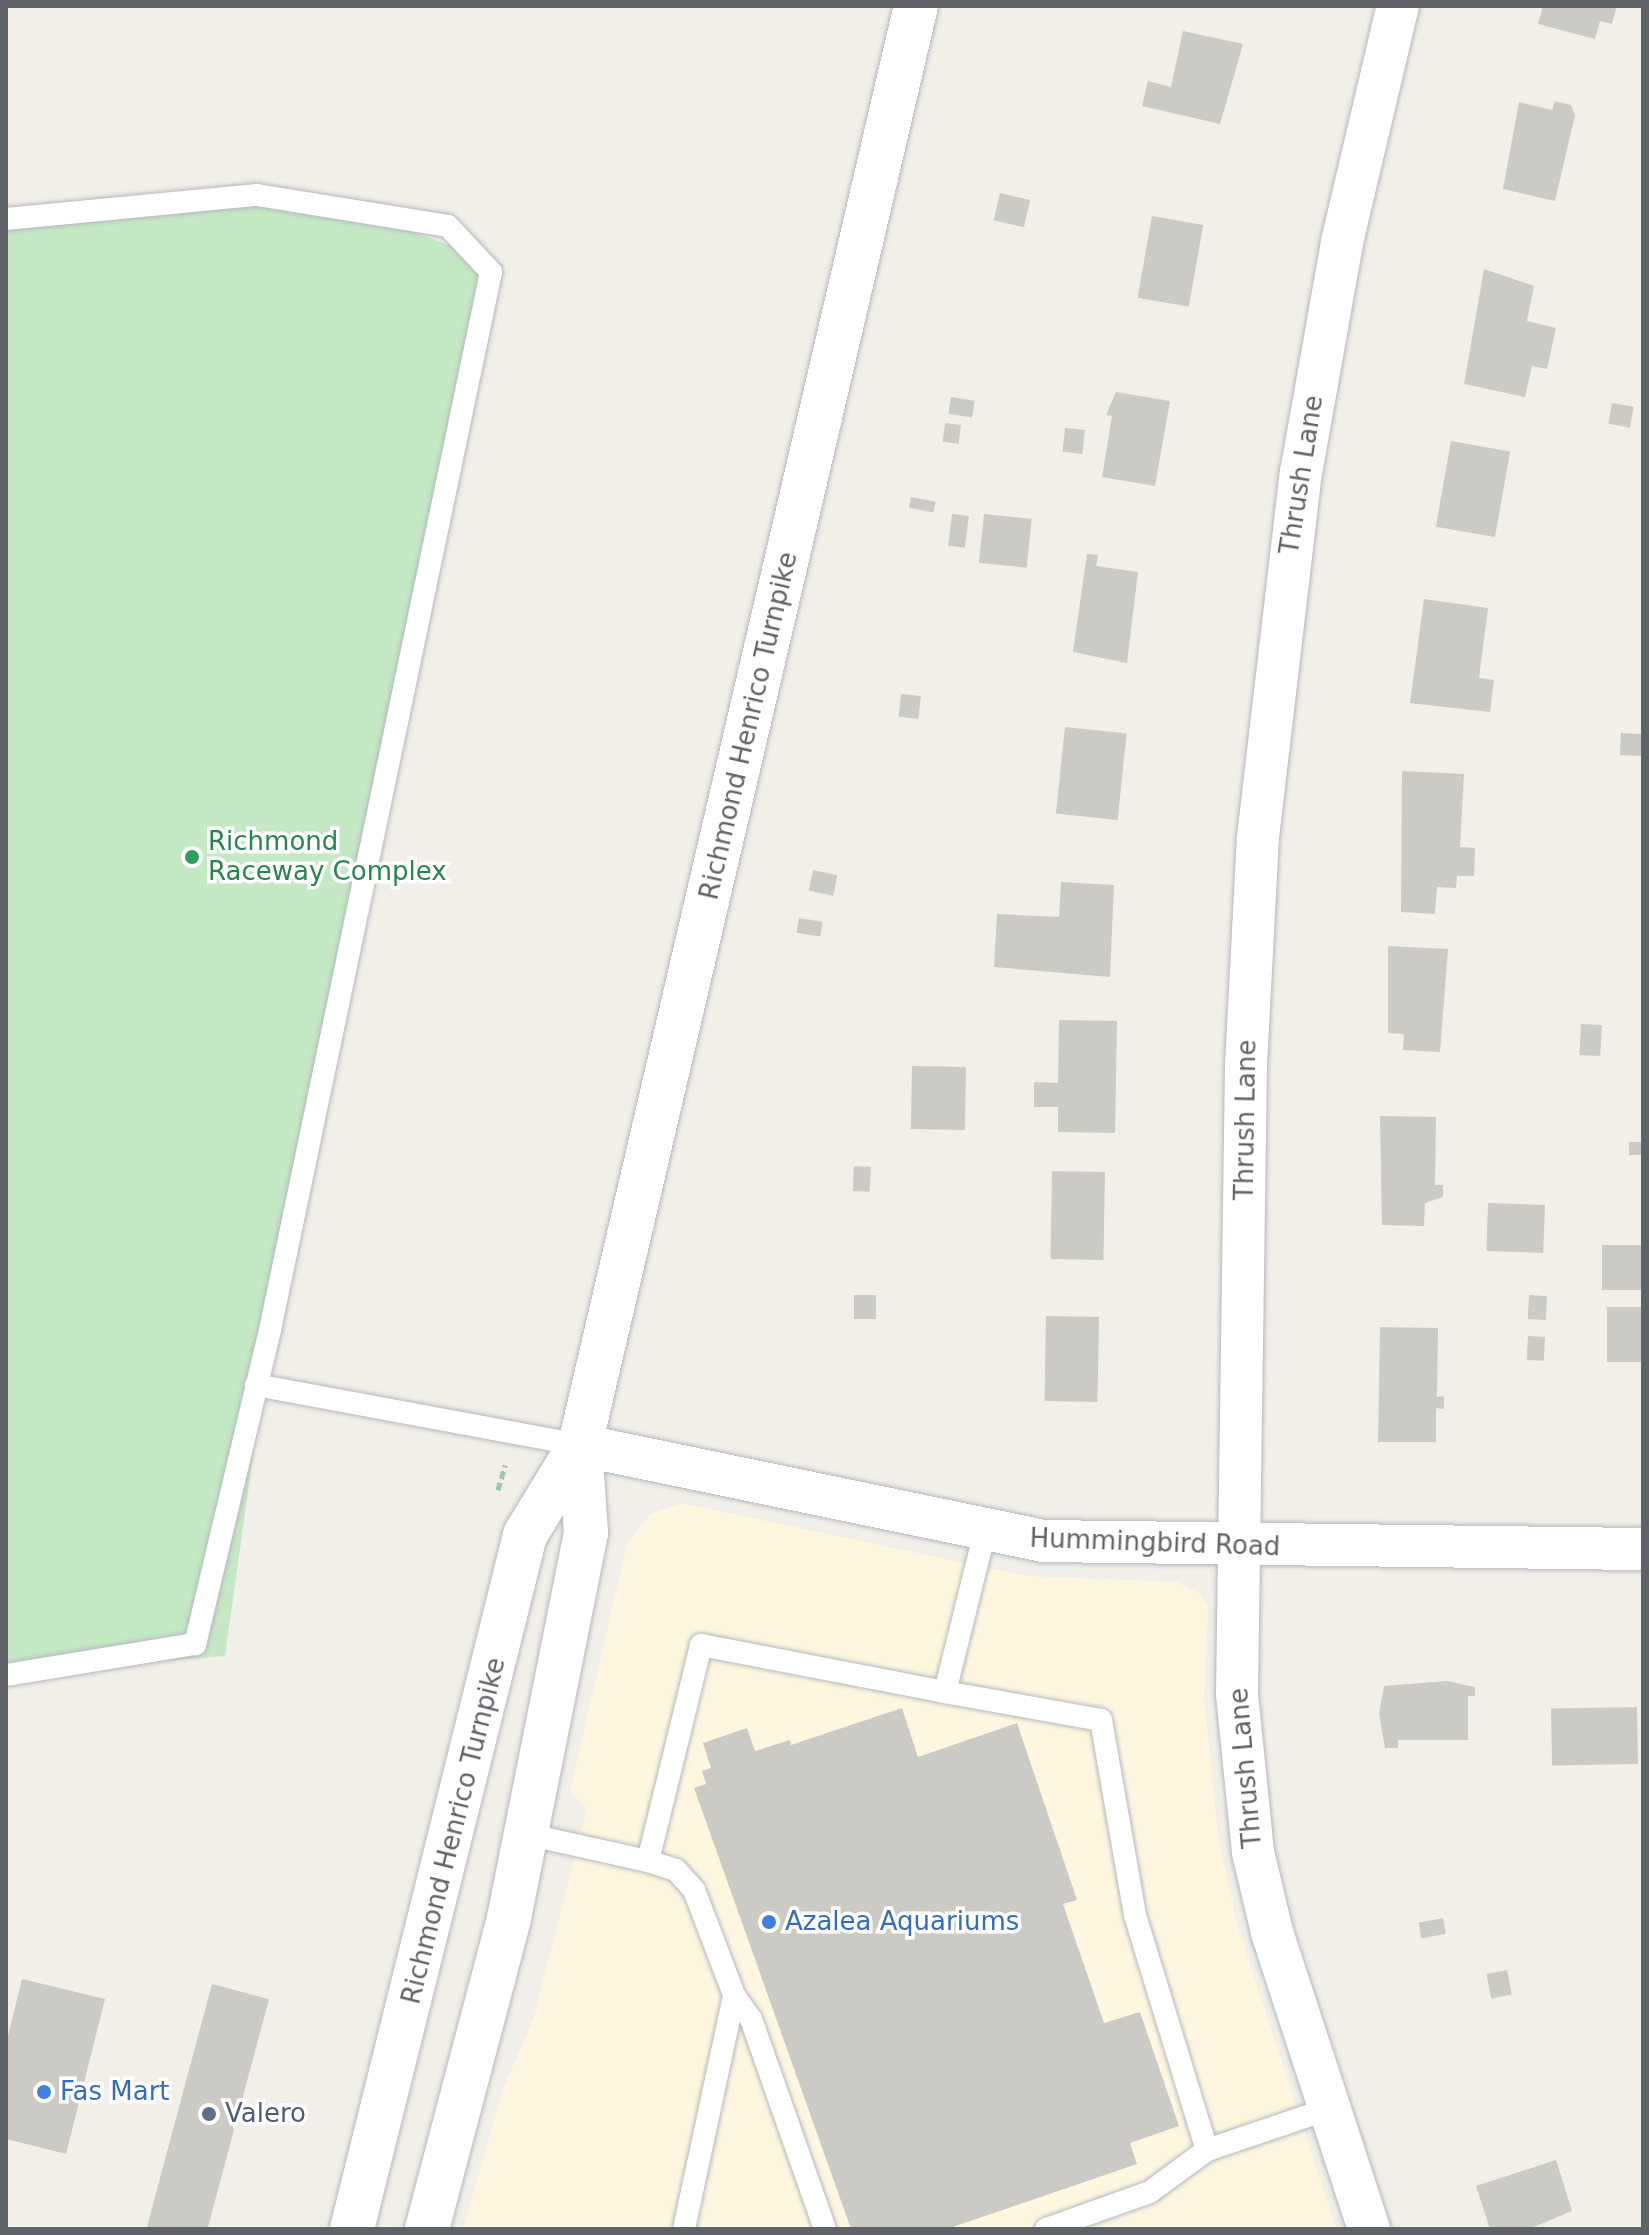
<!DOCTYPE html>
<style>
body{margin:0}
#map{position:relative;width:1649px;height:2235px;overflow:hidden;background:#f1efe8;font-family:"DejaVu Sans",sans-serif}
div>[style]{position:absolute}
[style*='--x']{left:calc(var(--x)*1px);top:calc(var(--y)*1px);width:calc(var(--w)*1px);rotate:calc(var(--a)*1deg)}
.commercial>*{inset:0;background:#fef7e0}
.green>*{inset:0;background:#c5e8c5}
.building>*{inset:0;background:#cccac5;transform-origin:0 0}
.path>*{height:5px;margin-top:-2.5px;transform-origin:0;background:repeating-linear-gradient(90deg,#9cc7a9 0 8px,transparent 0 12px)}
.roads{filter:drop-shadow(0 0 2px #b5b8bc) drop-shadow(0 0 2px #b5b8bc)}
.lane>*{height:22px;margin:-11px;padding:0 11px;transform-origin:11px;border-radius:11px;background:#fff}
.street>*{height:42px;margin:-21px;padding:0 21px;transform-origin:21px;border-radius:21px;background:#fff}
.secondary>*{height:44px;margin:-22px;padding:0 22px;transform-origin:22px;border-radius:22px;background:#fff}
.dots>*{width:22px;height:22px;translate:-50% -50%;box-sizing:border-box;border:4px solid #fff;border-radius:50%}
span{translate:-50% -50%;white-space:nowrap;text-align:center;line-height:1.15;-webkit-text-stroke:7px #fff;paint-order:stroke}
.street-label{font-size:26px;color:#5f6368}
.leisure-label{font-size:26px;color:#27864d}
.left{translate:0 -50%;text-align:left}
.shop-label{font-size:26px;color:#366cbe}
.service-label{font-size:26px;color:#4e5e75}
.frame{position:absolute;inset:0;border:8px solid #5f6368;pointer-events:none}
</style>
<div id="map">
<div class="commercial">
<i style="clip-path:polygon(681px 1503px,1026px 1576px,1177px 1582px,1201px 1594px,1208px 1606px,1204px 1697px,1218px 1835px,1236px 1921px,1336px 2229px,463px 2229px,503px 2089px,534px 2017px,587px 1808px,570px 1791px,627px 1544px,650px 1514px)"></i>
</div>
<div class="green">
<i style="clip-path:polygon(314px 197px,503px 264px,254px 1449px,225px 1656px,6px 1675px,6px 228px)"></i>
</div>
<div class="building">
<i style="clip-path:polygon(1543px 6px,1617px 6px,1612px 24px,1600px 21px,1595px 39px,1538px 24px)"></i>
<i style="clip-path:polygon(1183px 31px,1243px 44px,1220px 124px,1142px 106px,1148px 81px,1171px 87px)"></i>
<i style="clip-path:polygon(1555px 101px,1571px 105px,1575px 115px,1555px 201px,1503px 189px,1519px 102px,1552px 110px)"></i>
<i style="left:1000px;top:193px;width:31px;height:28px;rotate:13deg"></i>
<i style="left:1152px;top:216px;width:52px;height:83px;rotate:10deg"></i>
<i style="clip-path:polygon(1484px 269px,1534px 286px,1527px 321px,1556px 328px,1547px 369px,1532px 366px,1525px 397px,1464px 384px)"></i>
<i style="clip-path:polygon(1116px 392px,1170px 401px,1155px 486px,1102px 477px,1112px 416px,1106px 415px)"></i>
<i style="left:951px;top:397px;width:24px;height:17px;rotate:9deg"></i>
<i style="left:1612px;top:403px;width:22px;height:21px;rotate:10deg"></i>
<i style="left:945px;top:423px;width:16px;height:19px;rotate:7deg"></i>
<i style="left:1065px;top:428px;width:20px;height:24px;rotate:6deg"></i>
<i style="left:1451px;top:441px;width:60px;height:87px;rotate:10deg"></i>
<i style="left:911px;top:497px;width:25px;height:11px;rotate:11deg"></i>
<i style="left:952px;top:514px;width:17px;height:32px;rotate:7deg"></i>
<i style="left:984px;top:514px;width:48px;height:49px;rotate:6deg"></i>
<i style="clip-path:polygon(1087px 554px,1098px 555px,1096px 566px,1138px 572px,1127px 663px,1073px 652px)"></i>
<i style="clip-path:polygon(1424px 599px,1488px 608px,1479px 678px,1494px 680px,1490px 712px,1410px 703px)"></i>
<i style="left:901px;top:694px;width:20px;height:23px;rotate:6deg"></i>
<i style="left:1065px;top:727px;width:62px;height:87px;rotate:6deg"></i>
<i style="left:1621px;top:733px;width:22px;height:22px;rotate:3deg"></i>
<i style="clip-path:polygon(1402px 771px,1464px 774px,1460px 847px,1475px 848px,1474px 876px,1457px 876px,1456px 888px,1437px 887px,1435px 914px,1401px 912px)"></i>
<i style="left:813px;top:870px;width:25px;height:21px;rotate:12deg"></i>
<i style="clip-path:polygon(1061px 882px,1114px 885px,1110px 977px,994px 967px,997px 914px,1059px 917px)"></i>
<i style="left:799px;top:918px;width:24px;height:15px;rotate:9deg"></i>
<i style="clip-path:polygon(1388px 946px,1448px 949px,1440px 1052px,1403px 1050px,1404px 1034px,1388px 1033px)"></i>
<i style="clip-path:polygon(1059px 1020px,1117px 1021px,1115px 1133px,1058px 1132px,1058px 1107px,1034px 1107px,1034px 1082px,1058px 1083px)"></i>
<i style="left:1581px;top:1024px;width:21px;height:31px;rotate:3deg"></i>
<i style="left:912px;top:1066px;width:54px;height:63px;rotate:1deg"></i>
<i style="clip-path:polygon(1380px 1116px,1436px 1117px,1435px 1185px,1443px 1185px,1443px 1197px,1425px 1203px,1424px 1226px,1382px 1225px)"></i>
<i style="left:1629px;top:1142px;width:14px;height:13px"></i>
<i style="left:854px;top:1166px;width:17px;height:25px;rotate:3deg"></i>
<i style="left:1052px;top:1171px;width:53px;height:88px;rotate:1deg"></i>
<i style="left:1488px;top:1203px;width:57px;height:48px;rotate:2deg"></i>
<i style="left:1643px;top:1245px;width:45px;height:41px;rotate:90deg"></i>
<i style="left:876px;top:1295px;width:24px;height:22px;rotate:90deg"></i>
<i style="left:1529px;top:1295px;width:18px;height:24px;rotate:3deg"></i>
<i style="left:1643px;top:1307px;width:55px;height:36px;rotate:90deg"></i>
<i style="left:1046px;top:1316px;width:53px;height:85px;rotate:1deg"></i>
<i style="clip-path:polygon(1380px 1327px,1438px 1328px,1437px 1397px,1444px 1396px,1444px 1409px,1436px 1408px,1436px 1442px,1378px 1442px)"></i>
<i style="left:1528px;top:1336px;width:17px;height:24px;rotate:3deg"></i>
<i style="clip-path:polygon(1447px 1681px,1475px 1687px,1475px 1696px,1468px 1696px,1468px 1740px,1398px 1740px,1398px 1748px,1385px 1748px,1379px 1714px,1384px 1686px)"></i>
<i style="left:1637px;top:1707px;width:57px;height:86px;rotate:89deg"></i>
<i style="clip-path:polygon(902px 1708px,918px 1757px,1017px 1723px,1077px 1900px,1063px 1904px,1104px 2023px,1140px 2012px,1179px 2126px,1130px 2143px,1137px 2164px,947px 2229px,851px 2229px,694px 1788px,706px 1784px,702px 1771px,711px 1768px,703px 1743px,747px 1728px,755px 1751px,790px 1740px,791px 1745px)"></i>
<i style="left:1443px;top:1918px;width:16px;height:25px;rotate:79deg"></i>
<i style="left:1507px;top:1970px;width:25px;height:21px;rotate:79deg"></i>
<i style="clip-path:polygon(22px 1979px,105px 1999px,66px 2154px,6px 2139px,6px 2044px)"></i>
<i style="left:212px;top:1984px;width:59px;height:253px;rotate:15deg"></i>
<i style="clip-path:polygon(1556px 2160px,1572px 2211px,1529px 2229px,1490px 2229px,1476px 2186px)"></i>
</div>
<div class="path">
<i style="--x:498;--y:1490;--w:26;--a:-74"></i>
</div>
<div class="roads">
<div class="lane">
<i style="--x:6;--y:219;--w:252;--a:-5.5"></i>
<i style="--x:257;--y:195;--w:193;--a:9.2"></i>
<i style="--x:448;--y:226;--w:63;--a:46.9"></i>
<i style="--x:491;--y:272;--w:1081;--a:101.8"></i>
<i style="--x:270;--y:1330;--w:323;--a:103.4"></i>
<i style="--x:195;--y:1644;--w:192;--a:170.7"></i>
<i style="--x:256;--y:1385;--w:330;--a:10.5"></i>
<i style="--x:945;--y:1692;--w:158;--a:10.2"></i>
<i style="--x:1101;--y:1720;--w:198;--a:80.1"></i>
<i style="--x:1135;--y:1915;--w:246;--a:73"></i>
<i style="--x:526;--y:1834;--w:125;--a:12.5"></i>
<i style="--x:648;--y:1861;--w:222;--a:-76.2"></i>
<i style="--x:701;--y:1645;--w:248;--a:10.9"></i>
<i style="--x:945;--y:1692;--w:165;--a:-76"></i>
<i style="--x:648;--y:1861;--w:29;--a:18"></i>
<i style="--x:676;--y:1870;--w:27;--a:48"></i>
<i style="--x:694;--y:1890;--w:112;--a:69.1"></i>
<i style="--x:734;--y:1995;--w:29;--a:55"></i>
<i style="--x:751;--y:2019;--w:223;--a:70.6"></i>
<i style="--x:684;--y:2229;--w:239;--a:-77.9"></i>
<i style="--x:1046;--y:2229;--w:110;--a:-19.6"></i>
<i style="--x:1150;--y:2192;--w:71;--a:-36.4"></i>
<i style="--x:1207;--y:2150;--w:128;--a:-18.7"></i>
</div>
<div class="street">
<i style="--x:580;--y:1445;--w:474;--a:11.7"></i>
<i style="--x:1044;--y:1541;--w:599;--a:0.77"></i>
<i style="--x:1369;--y:2229;--w:312;--a:-108.1"></i>
<i style="--x:1272;--y:1932;--w:82;--a:-103.4"></i>
<i style="--x:1253;--y:1852;--w:159;--a:-95.8"></i>
<i style="--x:1237;--y:1694;--w:629;--a:-89.18"></i>
<i style="--x:1246;--y:1065;--w:228;--a:-87"></i>
<i style="--x:1258;--y:837;--w:367;--a:-83.3"></i>
<i style="--x:1301;--y:473;--w:235;--a:-79.9"></i>
<i style="--x:1342;--y:242;--w:243;--a:-76.7"></i>
</div>
<div class="secondary">
<i style="--x:352;--y:2229;--w:715;--a:-76"></i>
<i style="--x:525;--y:1535;--w:105;--a:-58.6"></i>
<i style="--x:427;--y:2229;--w:322;--a:-75.2"></i>
<i style="--x:509;--y:1918;--w:393;--a:-78.7"></i>
<i style="--x:586;--y:1533;--w:88;--a:-93.9"></i>
<i style="--x:580;--y:1445;--w:1478;--a:-76.86"></i>
</div>
</div>
<div class="dots">
<i style="left:192px;top:857px;background:#2e9e5b"></i>
<i style="left:769px;top:1922px;background:#3f7fe0"></i>
<i style="left:44px;top:2092px;background:#3f7fe0"></i>
<i style="left:209px;top:2114px;background:#5c6f8a"></i>
</div>
<div class="street-label">
<span style="left:1302px;top:475px;rotate:-81deg">Thrush Lane</span>
<span style="left:749px;top:726px;rotate:-77deg">Richmond Henrico Turnpike</span>
<span style="left:1246px;top:1120px;rotate:-89deg">Thrush Lane</span>
<span style="left:1155px;top:1543px;rotate:2deg">Hummingbird Road</span>
<span style="left:1246px;top:1768px;rotate:-95deg">Thrush Lane</span>
<span style="left:454px;top:1831px;rotate:-76deg">Richmond Henrico Turnpike</span>
</div>
<div class="leisure-label">
<span class="left" style="left:208px;top:857px">Richmond<br>Raceway Complex</span>
</div>
<div class="shop-label">
<span class="left" style="left:785px;top:1922px">Azalea Aquariums</span>
<span class="left" style="left:60px;top:2092px">Fas Mart</span>
</div>
<div class="service-label">
<span class="left" style="left:225px;top:2114px">Valero</span>
</div>
<div class="frame"></div>
</div>
